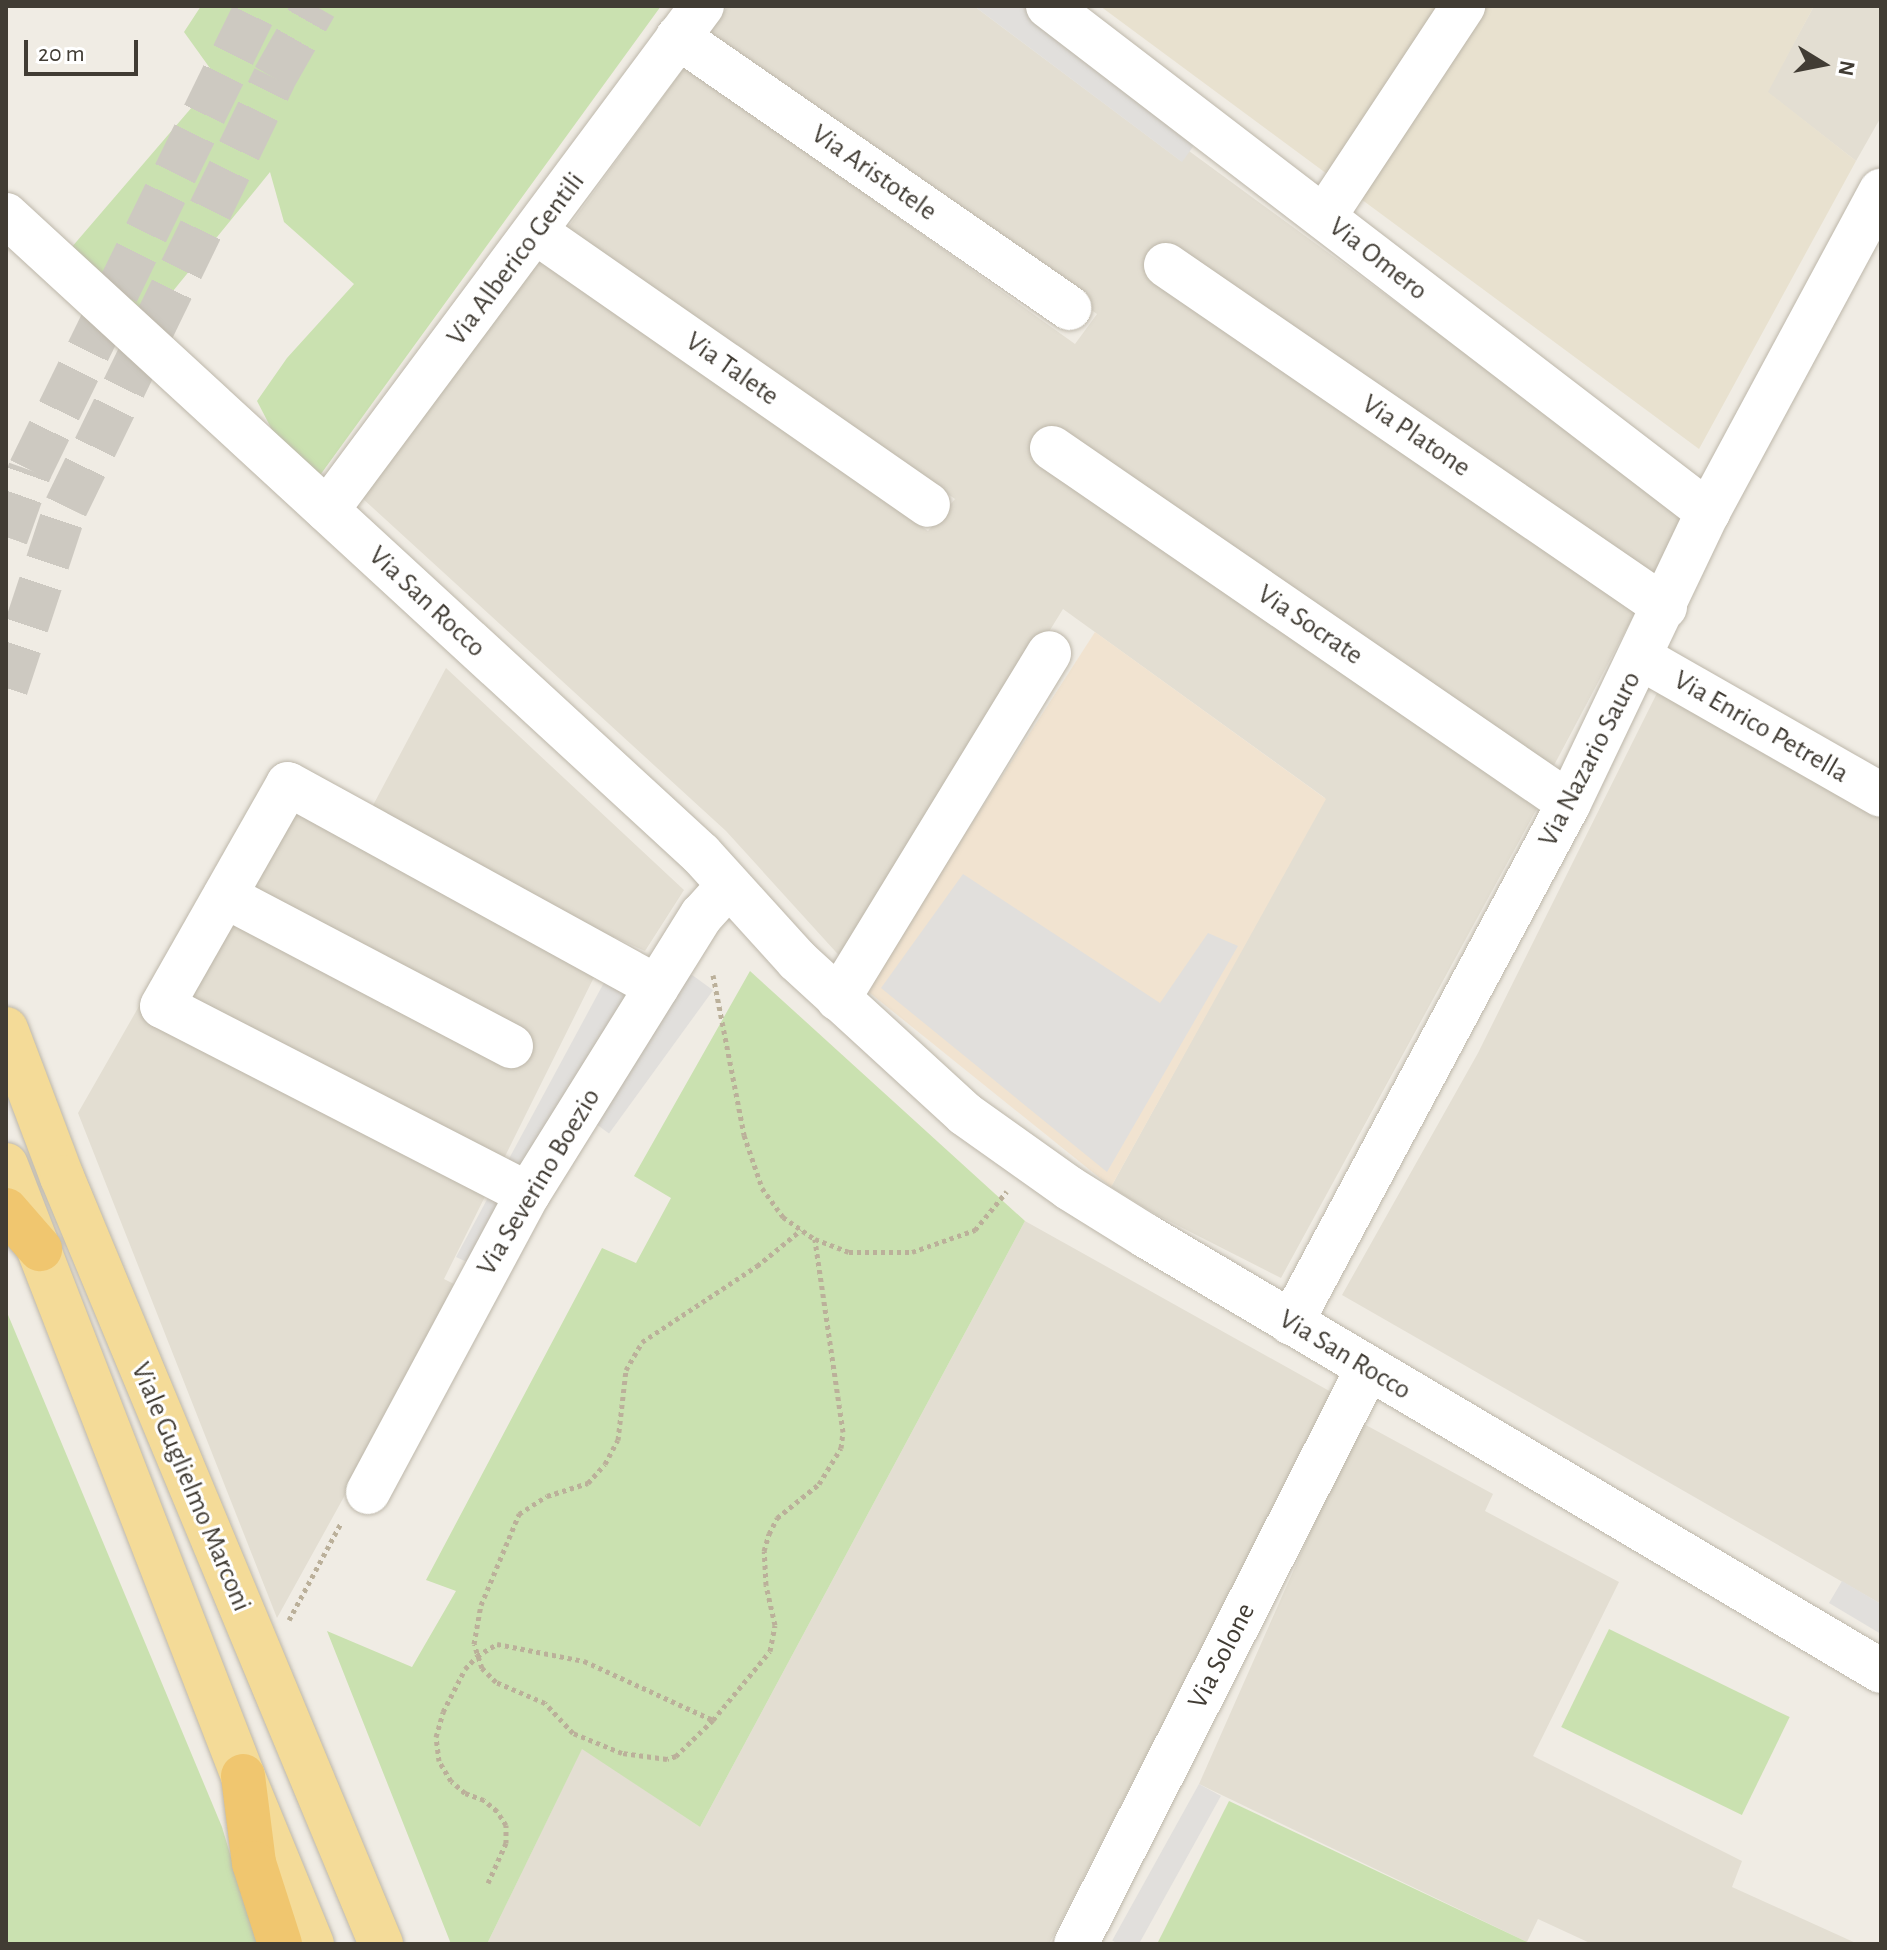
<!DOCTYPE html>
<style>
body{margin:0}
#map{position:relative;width:1887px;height:1950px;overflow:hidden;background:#f0ece4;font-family:"Alegreya Sans",sans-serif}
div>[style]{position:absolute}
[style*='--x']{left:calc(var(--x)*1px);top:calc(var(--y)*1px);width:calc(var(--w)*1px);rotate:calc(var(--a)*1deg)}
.residential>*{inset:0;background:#e3ded2}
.commercial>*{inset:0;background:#f1e3d0}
.education>*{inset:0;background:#e8e1cf}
.green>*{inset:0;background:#cae1b0;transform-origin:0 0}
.parking>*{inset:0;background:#e1dfdc;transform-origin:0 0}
.highway-tunnel>*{height:44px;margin-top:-22px;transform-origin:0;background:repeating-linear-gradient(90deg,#cdc9c1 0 44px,transparent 0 66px)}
.path>*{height:5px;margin-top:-2.5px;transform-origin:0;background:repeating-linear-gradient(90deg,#bbb09a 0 4px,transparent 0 8px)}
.roads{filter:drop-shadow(0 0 2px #bdb7aa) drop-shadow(0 0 2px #bdb7aa)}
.minor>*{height:44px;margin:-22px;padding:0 22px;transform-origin:22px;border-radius:22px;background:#fff}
.major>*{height:44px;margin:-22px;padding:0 22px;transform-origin:22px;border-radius:22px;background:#f4db98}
.highway>*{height:44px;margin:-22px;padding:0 22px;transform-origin:22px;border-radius:22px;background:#f0c66f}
span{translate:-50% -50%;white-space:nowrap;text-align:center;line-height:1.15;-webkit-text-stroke:6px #fff;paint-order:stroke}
.street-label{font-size:28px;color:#413c34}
.frame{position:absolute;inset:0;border:8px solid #413c34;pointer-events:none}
.north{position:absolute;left:1783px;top:24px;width:80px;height:80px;-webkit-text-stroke:6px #fff;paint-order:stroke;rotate:100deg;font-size:22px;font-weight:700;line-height:32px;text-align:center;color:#413c34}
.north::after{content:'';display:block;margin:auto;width:28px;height:36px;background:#413c34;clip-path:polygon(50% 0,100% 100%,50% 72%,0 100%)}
.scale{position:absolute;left:24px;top:40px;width:114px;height:36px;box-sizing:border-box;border:4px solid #413c34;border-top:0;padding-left:10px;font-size:24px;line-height:28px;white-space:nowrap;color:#413c34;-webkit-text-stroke:6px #fff;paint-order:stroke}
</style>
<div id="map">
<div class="residential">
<i style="clip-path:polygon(728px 6px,974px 6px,1181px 161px,1189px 151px,1687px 515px,1552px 769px,1541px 801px,1281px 1278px,1157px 1215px,1111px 1187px,1325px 798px,1063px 609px,845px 962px,726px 831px,361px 497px,542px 258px,928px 531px,955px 499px,567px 229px,686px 65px,1075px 344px,1097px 314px,709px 33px)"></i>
<i style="clip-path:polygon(1814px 6px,1881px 6px,1881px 117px,1856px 161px,1767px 92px)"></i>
<i style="clip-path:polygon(446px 668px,684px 890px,645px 951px,614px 937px,444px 1279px,460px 1287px,277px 1618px,78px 1113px,278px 763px,370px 811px)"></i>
<i style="clip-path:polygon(1660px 687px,1881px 815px,1881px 1604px,1342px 1295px,1478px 1053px)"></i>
<i style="clip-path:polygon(1025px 1221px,1333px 1393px,1049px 1944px,487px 1944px,582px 1748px,700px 1827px)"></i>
<i style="clip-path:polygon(1364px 1424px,1493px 1494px,1485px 1511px,1619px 1582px,1533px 1756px,1742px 1861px,1732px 1887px,1858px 1944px,1592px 1944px,1538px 1919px,1527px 1942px,1199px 1784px,1330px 1488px)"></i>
</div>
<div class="commercial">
<i style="clip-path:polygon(1095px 632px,1326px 799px,1111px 1187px,865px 989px)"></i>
</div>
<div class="education">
<i style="clip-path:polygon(1100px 6px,1814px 6px,1768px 92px,1856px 161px,1699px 449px)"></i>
</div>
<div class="green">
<i style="clip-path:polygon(201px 6px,661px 6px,318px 478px,284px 453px,257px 401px,287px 358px,354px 284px,284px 222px,270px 172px,151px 318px,71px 248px,217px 78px,184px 32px)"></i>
<i style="clip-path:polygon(750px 971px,1025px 1221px,700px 1827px,582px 1749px,487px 1944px,451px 1944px,327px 1631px,412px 1667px,456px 1591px,426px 1580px,602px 1248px,636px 1263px,671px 1198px,634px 1176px)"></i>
<i style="clip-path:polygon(6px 1310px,222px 1827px,257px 1944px,6px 1944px)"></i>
<i style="left:1609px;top:1629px;width:201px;height:109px;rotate:26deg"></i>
<i style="clip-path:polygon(1229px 1801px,1527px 1942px,1526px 1944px,1157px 1944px)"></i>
</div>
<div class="parking">
<i style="clip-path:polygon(974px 6px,1027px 6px,1200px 137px,1182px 162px)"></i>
<i style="clip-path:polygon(963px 874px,1160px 1003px,1208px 933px,1238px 946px,1107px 1172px,881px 988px)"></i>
<i style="left:688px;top:972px;width:31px;height:177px;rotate:36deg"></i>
<i style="clip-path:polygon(607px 977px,632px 990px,471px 1264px,456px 1257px)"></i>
<i style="clip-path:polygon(1842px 1581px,1881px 1604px,1881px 1634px,1829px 1603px)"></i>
<i style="left:1199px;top:1784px;width:25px;height:179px;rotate:29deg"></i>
</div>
<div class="highway-tunnel">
<i style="--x:6;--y:537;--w:71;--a:-70.3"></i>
<i style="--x:30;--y:470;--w:517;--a:-63.93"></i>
<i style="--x:6;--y:688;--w:191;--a:-71.7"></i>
<i style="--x:66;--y:507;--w:477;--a:-64.1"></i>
<i style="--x:274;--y:78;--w:83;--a:-60.3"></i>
</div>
<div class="path">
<i style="--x:713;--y:975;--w:163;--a:79"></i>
<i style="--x:744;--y:1135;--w:56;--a:71.2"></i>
<i style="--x:762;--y:1188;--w:36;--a:54"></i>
<i style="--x:783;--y:1217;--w:39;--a:35"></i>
<i style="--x:815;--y:1239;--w:36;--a:21"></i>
<i style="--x:849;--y:1252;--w:63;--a:0"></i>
<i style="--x:912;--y:1252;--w:67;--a:-19.2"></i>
<i style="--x:975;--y:1230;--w:50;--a:-50.6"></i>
<i style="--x:289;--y:1620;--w:110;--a:-61.8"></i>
<i style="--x:713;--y:1720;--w:52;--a:135.8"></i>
<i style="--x:676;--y:1756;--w:9;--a:162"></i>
<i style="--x:667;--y:1759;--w:45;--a:-172.4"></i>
<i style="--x:622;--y:1753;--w:53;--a:-157.8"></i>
<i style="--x:573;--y:1733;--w:41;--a:-133"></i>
<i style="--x:545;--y:1703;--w:53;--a:-156.8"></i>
<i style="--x:496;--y:1682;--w:20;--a:-135"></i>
<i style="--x:482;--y:1668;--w:25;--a:-108"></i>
<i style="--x:474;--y:1644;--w:40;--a:-80"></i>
<i style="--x:481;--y:1605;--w:99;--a:-67.3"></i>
<i style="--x:519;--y:1514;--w:33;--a:-33"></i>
<i style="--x:547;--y:1496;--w:43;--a:-17.6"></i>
<i style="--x:588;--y:1483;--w:25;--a:-48"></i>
<i style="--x:605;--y:1464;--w:27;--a:-62"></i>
<i style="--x:618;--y:1440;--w:70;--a:-83.5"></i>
<i style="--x:626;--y:1370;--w:32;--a:-60"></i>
<i style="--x:642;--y:1342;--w:138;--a:-33.5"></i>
<i style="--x:757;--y:1266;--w:57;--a:-39.3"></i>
<i style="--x:488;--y:1883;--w:44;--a:-65.8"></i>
<i style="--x:506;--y:1843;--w:18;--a:-90"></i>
<i style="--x:506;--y:1825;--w:17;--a:-123"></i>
<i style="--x:497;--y:1811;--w:17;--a:-140"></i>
<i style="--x:484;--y:1800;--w:20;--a:-160"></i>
<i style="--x:465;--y:1793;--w:18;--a:-139"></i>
<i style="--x:451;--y:1781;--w:23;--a:-121"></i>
<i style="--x:439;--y:1761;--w:24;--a:-97"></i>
<i style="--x:436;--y:1737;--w:26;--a:-74"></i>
<i style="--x:443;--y:1712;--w:48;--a:-62.9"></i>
<i style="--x:465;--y:1669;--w:18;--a:-47"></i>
<i style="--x:477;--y:1656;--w:23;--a:-31"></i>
<i style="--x:497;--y:1644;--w:89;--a:11.1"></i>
<i style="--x:584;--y:1661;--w:142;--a:24.6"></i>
<i style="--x:713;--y:1720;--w:89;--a:-50.4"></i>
<i style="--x:770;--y:1651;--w:26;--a:-79"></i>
<i style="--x:775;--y:1625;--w:41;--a:-102.7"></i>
<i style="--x:766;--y:1585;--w:34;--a:-93"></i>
<i style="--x:764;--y:1551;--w:18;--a:-74"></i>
<i style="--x:769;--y:1534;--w:18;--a:-63"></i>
<i style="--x:777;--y:1518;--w:54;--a:-39"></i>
<i style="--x:819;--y:1484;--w:42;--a:-58.6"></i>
<i style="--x:841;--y:1448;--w:16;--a:-83"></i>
<i style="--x:843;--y:1432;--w:195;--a:-98.3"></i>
</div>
<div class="roads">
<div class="minor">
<i style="--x:1048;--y:6;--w:832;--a:37.48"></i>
<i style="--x:678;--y:37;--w:476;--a:34.7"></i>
<i style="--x:6;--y:215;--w:944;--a:42.6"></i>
<i style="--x:701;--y:854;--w:143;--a:47.8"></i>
<i style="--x:797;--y:960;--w:228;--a:42.5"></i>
<i style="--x:965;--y:1114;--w:128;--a:35.4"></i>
<i style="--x:1069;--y:1188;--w:91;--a:31.9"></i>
<i style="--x:1146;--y:1236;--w:854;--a:30.62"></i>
<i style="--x:1324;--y:217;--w:253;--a:-56.6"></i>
<i style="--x:537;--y:233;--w:476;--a:34.8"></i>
<i style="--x:1166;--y:265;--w:605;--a:34.43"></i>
<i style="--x:1052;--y:448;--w:627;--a:34.48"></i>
<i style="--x:327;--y:510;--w:628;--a:-53.35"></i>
<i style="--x:1641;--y:658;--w:276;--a:29.7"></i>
<i style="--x:225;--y:896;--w:323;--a:27.7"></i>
<i style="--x:838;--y:999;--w:405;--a:-58.6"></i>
<i style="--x:528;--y:1194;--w:411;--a:-152.8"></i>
<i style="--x:162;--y:1006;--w:255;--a:-60.4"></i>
<i style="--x:288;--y:784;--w:421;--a:28.8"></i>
<i style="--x:1291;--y:1323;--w:590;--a:-61.87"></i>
<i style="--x:1569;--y:803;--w:322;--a:-64.5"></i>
<i style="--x:1708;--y:512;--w:365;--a:-61.7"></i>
<i style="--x:368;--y:1492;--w:338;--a:-61.8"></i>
<i style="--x:528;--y:1194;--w:329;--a:-58.1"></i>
<i style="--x:702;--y:915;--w:40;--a:-48"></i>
<i style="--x:1076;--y:1944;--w:646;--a:-63.12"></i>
</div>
<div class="major">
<i style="--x:6;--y:1029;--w:158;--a:69.3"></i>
<i style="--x:62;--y:1177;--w:831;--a:67.42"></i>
<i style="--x:6;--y:1165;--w:655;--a:68.8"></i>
<i style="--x:243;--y:1776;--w:182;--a:67.7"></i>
</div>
<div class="highway">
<i style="--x:6;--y:1210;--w:52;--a:48.9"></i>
<i style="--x:243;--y:1776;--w:88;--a:82.8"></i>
<i style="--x:254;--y:1863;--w:85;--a:72.2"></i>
</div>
</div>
<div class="street-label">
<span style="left:874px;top:173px;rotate:35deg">Via Aristotele</span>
<span style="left:516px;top:259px;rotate:-53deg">Via Alberico Gentili</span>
<span style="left:1378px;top:259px;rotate:38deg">Via Omero</span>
<span style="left:732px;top:369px;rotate:35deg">Via Talete</span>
<span style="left:1416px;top:436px;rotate:34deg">Via Platone</span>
<span style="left:427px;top:602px;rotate:43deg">Via San Rocco</span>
<span style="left:1310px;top:625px;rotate:34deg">Via Socrate</span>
<span style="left:1761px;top:727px;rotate:30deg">Via Enrico Petrella</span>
<span style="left:1590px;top:759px;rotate:-63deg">Via Nazario Sauro</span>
<span style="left:539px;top:1182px;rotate:-59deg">Via Severino Boezio</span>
<span style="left:1345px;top:1355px;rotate:31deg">Via San Rocco</span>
<span style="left:191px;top:1487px;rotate:67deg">Viale Guglielmo Marconi</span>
<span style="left:1222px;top:1656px;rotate:-63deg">Via Solone</span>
</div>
<div class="frame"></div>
<div class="north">N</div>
<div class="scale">20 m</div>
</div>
